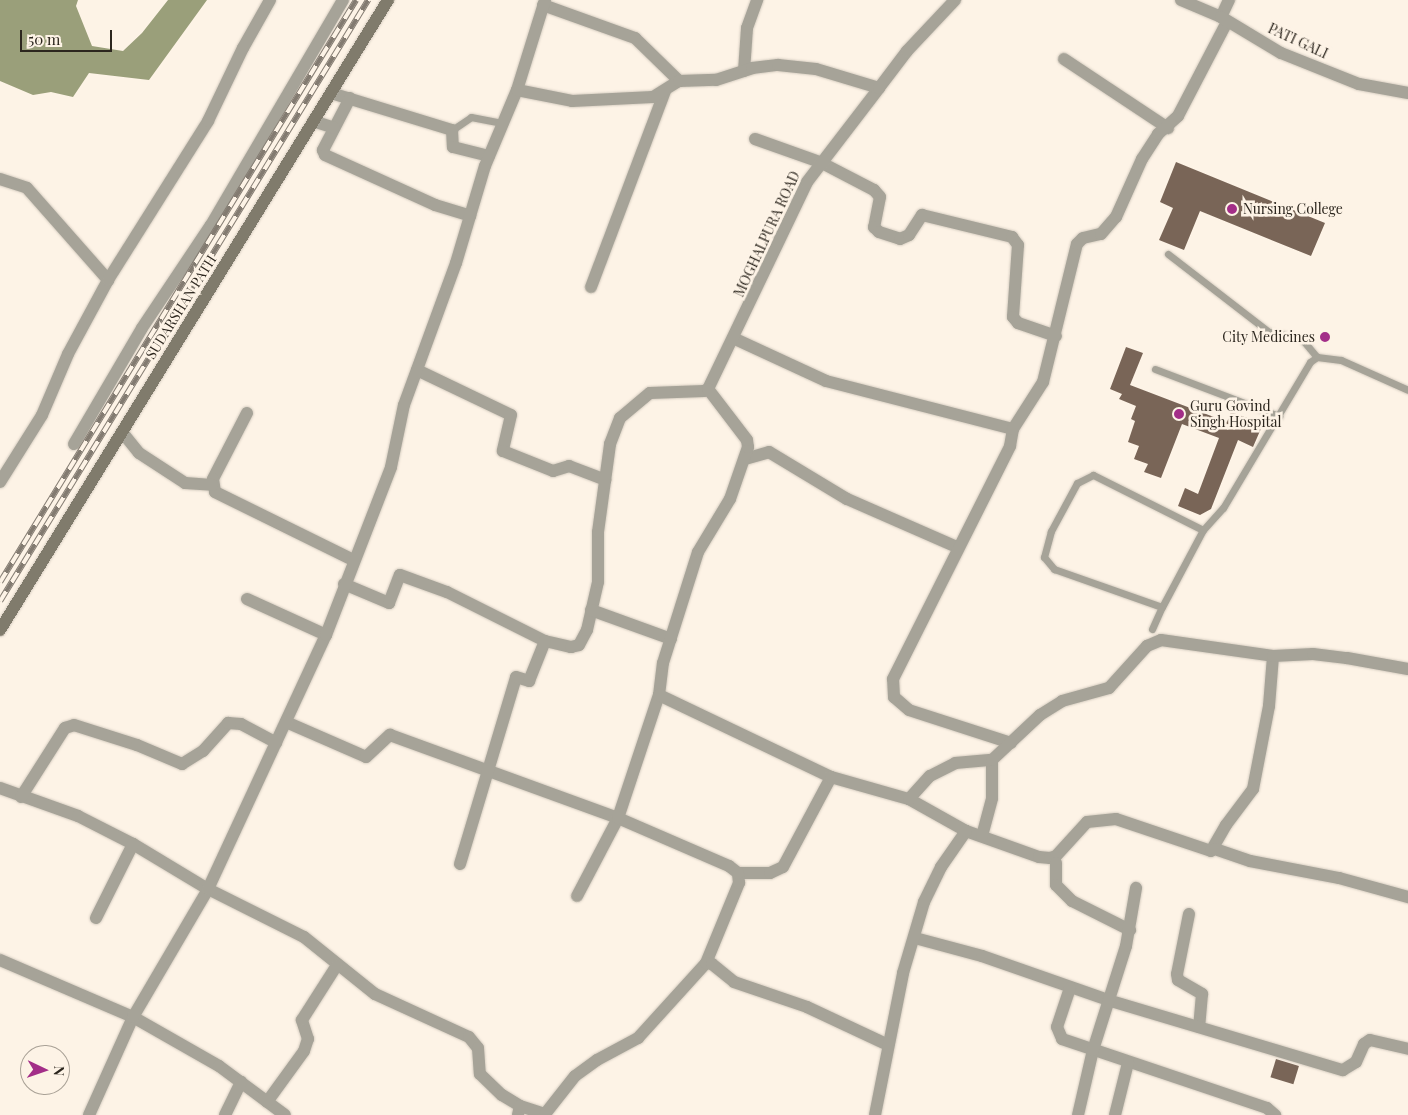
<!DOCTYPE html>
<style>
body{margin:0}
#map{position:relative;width:1408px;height:1115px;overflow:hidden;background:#fdf3e6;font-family:"Playfair Display",serif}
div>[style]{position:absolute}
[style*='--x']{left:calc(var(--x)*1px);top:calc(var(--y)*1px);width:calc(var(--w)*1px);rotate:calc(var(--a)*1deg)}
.water>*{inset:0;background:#9a9f7a}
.building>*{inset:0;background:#796557;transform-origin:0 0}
.roads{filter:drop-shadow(0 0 1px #d7cec2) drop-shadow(0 0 1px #d7cec2)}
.service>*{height:7px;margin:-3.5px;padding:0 3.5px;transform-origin:3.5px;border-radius:3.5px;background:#a6a398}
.minor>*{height:12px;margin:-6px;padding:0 6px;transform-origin:6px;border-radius:6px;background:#a6a398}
.tertiary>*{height:12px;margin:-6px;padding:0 6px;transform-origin:6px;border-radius:6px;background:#a6a398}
.secondary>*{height:12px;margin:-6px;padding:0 6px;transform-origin:6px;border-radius:6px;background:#807b6c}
.rail>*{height:5.5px;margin-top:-2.75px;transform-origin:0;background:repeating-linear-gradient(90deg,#fdf3e6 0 11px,#837b71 0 22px);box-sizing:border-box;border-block:1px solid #837b71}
.dots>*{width:14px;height:14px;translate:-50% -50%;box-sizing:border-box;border:2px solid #fdf3e6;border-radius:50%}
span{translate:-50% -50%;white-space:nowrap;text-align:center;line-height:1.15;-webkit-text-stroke:5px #fdf3e6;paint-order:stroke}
.street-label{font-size:14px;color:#2c261e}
.poi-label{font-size:14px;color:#2c261e}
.left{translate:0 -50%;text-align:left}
.right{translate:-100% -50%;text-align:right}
.north{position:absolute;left:20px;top:1045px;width:50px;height:50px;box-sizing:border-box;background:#fdf3e6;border:1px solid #a9a196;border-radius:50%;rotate:93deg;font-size:14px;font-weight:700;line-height:20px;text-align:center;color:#2c261e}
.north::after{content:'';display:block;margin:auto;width:18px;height:22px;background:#a32e88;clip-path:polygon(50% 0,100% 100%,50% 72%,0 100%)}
.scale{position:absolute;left:20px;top:30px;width:92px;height:22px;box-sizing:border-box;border:2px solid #2c261e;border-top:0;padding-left:6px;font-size:15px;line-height:18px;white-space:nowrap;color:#2c261e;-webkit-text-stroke:4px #fdf3e6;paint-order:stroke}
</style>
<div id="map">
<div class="water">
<i style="clip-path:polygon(0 0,78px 0,76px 6px,92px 46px,123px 51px,142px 33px,168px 0,207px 0,149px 80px,89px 73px,73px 97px,51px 92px,33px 95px,0 81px)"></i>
</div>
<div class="building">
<i style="clip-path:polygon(1176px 162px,1325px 223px,1311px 256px,1200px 211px,1184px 250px,1159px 240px,1173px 208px,1160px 202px)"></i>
<i style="clip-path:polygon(1126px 347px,1143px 353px,1130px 385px,1227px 422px,1231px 412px,1263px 424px,1253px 447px,1238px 440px,1211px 509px,1200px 515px,1178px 506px,1185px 488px,1198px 494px,1219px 438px,1182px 424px,1161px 478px,1144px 472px,1148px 464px,1134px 459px,1139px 446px,1128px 442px,1135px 421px,1131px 419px,1136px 406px,1119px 399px,1122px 394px,1110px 389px)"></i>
<i style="left:1276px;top:1059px;width:24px;height:19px;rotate:17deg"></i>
</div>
<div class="roads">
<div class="service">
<i style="--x:452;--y:130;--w:23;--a:-34"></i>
<i style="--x:471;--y:117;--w:33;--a:11"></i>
<i style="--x:1168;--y:254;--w:128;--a:37.7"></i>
<i style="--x:1269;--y:332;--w:33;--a:11"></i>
<i style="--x:1301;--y:338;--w:25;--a:50"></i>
<i style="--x:1155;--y:369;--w:133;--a:20.8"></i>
<i style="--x:1203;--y:530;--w:123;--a:-153.4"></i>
<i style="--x:1093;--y:475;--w:18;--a:153"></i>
<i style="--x:1077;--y:483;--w:55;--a:118.4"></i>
<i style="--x:1051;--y:531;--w:27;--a:105"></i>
<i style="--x:1044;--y:557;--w:16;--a:50"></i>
<i style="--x:1054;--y:569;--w:114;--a:19.4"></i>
<i style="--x:1162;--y:607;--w:87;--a:-62"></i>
<i style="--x:1203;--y:530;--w:30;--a:-48"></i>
<i style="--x:1223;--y:508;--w:170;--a:-59.2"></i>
<i style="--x:1310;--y:362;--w:9;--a:-36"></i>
<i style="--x:1317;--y:357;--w:24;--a:7"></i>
<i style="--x:1341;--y:360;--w:73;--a:24.1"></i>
<i style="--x:1152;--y:629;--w:24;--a:-66"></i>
</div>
<div class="minor">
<i style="--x:543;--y:5;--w:98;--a:19.7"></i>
<i style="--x:635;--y:38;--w:62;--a:44.3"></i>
<i style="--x:1221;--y:17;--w:19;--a:-65"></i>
<i style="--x:1064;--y:59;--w:125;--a:33.6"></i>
<i style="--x:744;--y:71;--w:43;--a:-86"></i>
<i style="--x:747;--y:28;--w:30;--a:-70"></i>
<i style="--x:331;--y:93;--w:127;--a:17"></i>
<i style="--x:452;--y:130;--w:17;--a:87"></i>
<i style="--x:453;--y:147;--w:37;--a:14"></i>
<i style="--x:350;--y:98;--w:59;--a:117.4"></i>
<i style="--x:323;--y:150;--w:5;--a:68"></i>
<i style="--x:325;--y:155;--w:121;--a:24.4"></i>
<i style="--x:435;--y:205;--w:37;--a:17"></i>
<i style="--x:313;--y:121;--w:22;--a:18"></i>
<i style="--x:755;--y:139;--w:69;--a:19.5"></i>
<i style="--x:820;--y:162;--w:61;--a:27.4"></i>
<i style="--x:874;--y:190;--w:9;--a:49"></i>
<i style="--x:880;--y:197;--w:31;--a:101"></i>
<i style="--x:874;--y:227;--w:7;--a:45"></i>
<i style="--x:879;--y:232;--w:22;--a:18"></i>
<i style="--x:900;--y:239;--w:10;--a:-24"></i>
<i style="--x:909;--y:235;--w:24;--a:-57"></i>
<i style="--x:922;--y:215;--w:93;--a:13.7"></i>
<i style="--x:1012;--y:237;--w:10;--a:53"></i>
<i style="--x:1018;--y:245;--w:72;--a:94"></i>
<i style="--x:1013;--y:317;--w:8;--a:50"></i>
<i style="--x:1018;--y:323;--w:40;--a:18.9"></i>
<i style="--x:0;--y:179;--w:28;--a:18"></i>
<i style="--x:27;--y:188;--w:123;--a:48.6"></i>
<i style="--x:591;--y:287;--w:210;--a:-69.3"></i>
<i style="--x:733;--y:338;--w:102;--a:24.8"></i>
<i style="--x:826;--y:381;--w:193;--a:14.4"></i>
<i style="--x:417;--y:370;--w:104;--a:25.6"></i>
<i style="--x:511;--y:415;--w:37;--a:103"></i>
<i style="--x:503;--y:451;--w:54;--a:21.8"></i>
<i style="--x:553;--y:471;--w:17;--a:-17"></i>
<i style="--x:569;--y:466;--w:39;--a:21"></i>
<i style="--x:247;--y:413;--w:74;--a:117.3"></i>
<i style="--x:213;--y:479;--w:13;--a:81"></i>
<i style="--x:215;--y:492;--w:154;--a:26.2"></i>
<i style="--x:122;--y:432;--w:27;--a:51"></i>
<i style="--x:139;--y:453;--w:55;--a:33.1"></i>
<i style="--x:185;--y:483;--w:27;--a:4"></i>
<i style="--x:74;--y:444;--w:134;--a:-59.6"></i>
<i style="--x:142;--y:328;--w:124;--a:-56.2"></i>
<i style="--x:211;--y:225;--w:261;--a:-59.6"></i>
<i style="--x:745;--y:459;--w:25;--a:-16"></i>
<i style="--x:769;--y:452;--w:91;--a:31.1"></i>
<i style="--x:847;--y:499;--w:120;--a:23.6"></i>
<i style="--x:0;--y:482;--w:79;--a:-57.9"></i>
<i style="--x:42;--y:415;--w:66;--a:-66.9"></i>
<i style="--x:68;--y:354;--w:84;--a:-61.6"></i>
<i style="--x:108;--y:280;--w:188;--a:-57.8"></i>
<i style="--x:208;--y:121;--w:81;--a:-64.4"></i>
<i style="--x:243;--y:48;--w:55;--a:-60.6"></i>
<i style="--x:344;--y:584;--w:49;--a:22.9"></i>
<i style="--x:389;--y:603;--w:30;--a:-69"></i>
<i style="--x:400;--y:575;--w:50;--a:19.9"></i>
<i style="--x:447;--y:592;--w:110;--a:26.6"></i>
<i style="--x:545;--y:641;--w:27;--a:13"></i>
<i style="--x:571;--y:647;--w:8;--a:-14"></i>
<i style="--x:579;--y:645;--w:17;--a:-62"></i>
<i style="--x:587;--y:630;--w:49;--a:-77.1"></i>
<i style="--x:598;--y:582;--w:50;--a:-90"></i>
<i style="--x:598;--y:532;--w:89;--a:-82.2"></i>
<i style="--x:610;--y:444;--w:28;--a:-69"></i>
<i style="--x:620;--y:418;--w:39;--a:-40"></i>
<i style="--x:650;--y:393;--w:54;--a:-2.1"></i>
<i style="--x:704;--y:391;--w:4;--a:-27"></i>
<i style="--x:708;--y:389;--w:229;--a:-64.4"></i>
<i style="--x:807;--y:182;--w:118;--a:-52.5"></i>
<i style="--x:247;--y:599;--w:87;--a:24.5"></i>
<i style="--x:591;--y:610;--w:85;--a:19.9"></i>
<i style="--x:659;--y:695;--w:32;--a:-83"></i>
<i style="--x:663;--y:663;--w:116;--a:-72.5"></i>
<i style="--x:698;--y:552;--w:62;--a:-58.9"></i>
<i style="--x:730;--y:499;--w:55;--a:-70.9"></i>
<i style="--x:748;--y:447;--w:7;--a:-98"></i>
<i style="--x:747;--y:440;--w:64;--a:-127.4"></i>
<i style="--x:286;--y:722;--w:87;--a:23.6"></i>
<i style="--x:366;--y:757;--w:33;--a:-43"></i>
<i style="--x:390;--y:735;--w:243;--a:20"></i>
<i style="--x:618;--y:818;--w:88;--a:117.7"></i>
<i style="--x:1011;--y:743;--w:107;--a:-162.1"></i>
<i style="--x:909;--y:710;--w:20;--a:-139"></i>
<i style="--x:894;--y:697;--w:18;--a:-93"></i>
<i style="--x:893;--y:679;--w:261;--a:-63.3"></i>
<i style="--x:1010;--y:446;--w:17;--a:-80"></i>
<i style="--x:1013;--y:429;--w:56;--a:-57.4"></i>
<i style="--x:1043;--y:382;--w:142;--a:-76.2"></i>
<i style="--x:1077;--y:244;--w:8;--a:-45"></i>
<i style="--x:1083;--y:238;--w:18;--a:-13"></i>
<i style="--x:1101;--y:234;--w:23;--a:-49"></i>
<i style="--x:1116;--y:217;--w:64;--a:-65.9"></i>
<i style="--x:1142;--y:159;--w:30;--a:-57"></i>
<i style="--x:1158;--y:134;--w:27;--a:-42"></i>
<i style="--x:1178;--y:116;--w:106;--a:-62.5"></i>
<i style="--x:0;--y:788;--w:83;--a:19.7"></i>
<i style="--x:78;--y:816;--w:62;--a:27"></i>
<i style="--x:133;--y:844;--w:87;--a:31"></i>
<i style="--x:208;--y:889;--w:107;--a:26.6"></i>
<i style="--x:304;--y:937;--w:91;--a:38.8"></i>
<i style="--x:375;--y:994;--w:103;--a:24.6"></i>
<i style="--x:469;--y:1037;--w:14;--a:51"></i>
<i style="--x:478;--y:1048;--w:26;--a:86"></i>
<i style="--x:480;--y:1074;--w:30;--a:44"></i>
<i style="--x:502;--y:1095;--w:21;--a:31"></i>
<i style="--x:520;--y:1106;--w:9;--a:103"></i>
<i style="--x:21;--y:797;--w:82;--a:-57.5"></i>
<i style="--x:65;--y:728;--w:9;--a:-18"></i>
<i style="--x:74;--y:725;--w:66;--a:17.6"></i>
<i style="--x:137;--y:745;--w:49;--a:22.9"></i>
<i style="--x:182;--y:764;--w:25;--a:-32"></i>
<i style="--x:203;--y:751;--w:38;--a:-48"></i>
<i style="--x:228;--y:723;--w:13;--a:4"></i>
<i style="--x:241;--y:724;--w:40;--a:28"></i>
<i style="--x:966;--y:831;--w:77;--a:19.6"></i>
<i style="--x:1039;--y:857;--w:11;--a:5"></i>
<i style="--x:1050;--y:858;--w:6;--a:-18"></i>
<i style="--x:1056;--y:856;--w:46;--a:-47.6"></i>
<i style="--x:1087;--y:822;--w:29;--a:-6"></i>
<i style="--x:1116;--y:819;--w:100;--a:18.6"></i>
<i style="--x:1211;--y:851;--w:30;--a:-60"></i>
<i style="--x:1226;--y:825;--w:45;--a:-53.1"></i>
<i style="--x:1253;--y:789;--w:85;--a:-79.1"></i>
<i style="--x:1269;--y:706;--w:50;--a:-85.4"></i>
<i style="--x:982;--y:836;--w:39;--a:-75"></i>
<i style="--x:992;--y:798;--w:38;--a:-90"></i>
<i style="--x:1215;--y:849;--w:37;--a:19"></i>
<i style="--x:1250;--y:861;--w:91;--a:10.8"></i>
<i style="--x:1339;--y:878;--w:72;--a:15.4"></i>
<i style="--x:1056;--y:863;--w:22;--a:90"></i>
<i style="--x:1056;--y:885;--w:23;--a:45"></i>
<i style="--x:1072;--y:901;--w:65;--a:26.6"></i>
<i style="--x:460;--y:864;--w:195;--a:-73.3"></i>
<i style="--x:516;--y:677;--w:14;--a:17"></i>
<i style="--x:529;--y:681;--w:43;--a:-68.2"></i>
<i style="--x:738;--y:873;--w:32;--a:0"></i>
<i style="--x:770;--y:873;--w:14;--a:-25"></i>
<i style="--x:783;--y:867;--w:102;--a:-61.9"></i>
<i style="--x:1189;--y:914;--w:61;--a:101.3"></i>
<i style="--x:1177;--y:974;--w:6;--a:81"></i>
<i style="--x:1178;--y:980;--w:28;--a:30"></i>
<i style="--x:1202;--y:994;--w:33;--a:95"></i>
<i style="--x:96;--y:918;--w:83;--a:-63.4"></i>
<i style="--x:915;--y:938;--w:69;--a:15"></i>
<i style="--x:982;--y:956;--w:137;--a:19.2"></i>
<i style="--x:1111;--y:1001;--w:242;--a:16.6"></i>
<i style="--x:1343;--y:1070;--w:15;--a:-32"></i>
<i style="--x:1356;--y:1062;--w:20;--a:-66"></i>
<i style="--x:1364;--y:1044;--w:7;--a:-34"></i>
<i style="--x:1370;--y:1040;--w:39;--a:13"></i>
<i style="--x:0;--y:960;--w:145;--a:23.2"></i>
<i style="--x:133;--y:1017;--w:99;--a:29.7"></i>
<i style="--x:219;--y:1066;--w:82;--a:36.6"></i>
<i style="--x:706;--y:963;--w:87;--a:-67.6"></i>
<i style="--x:739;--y:883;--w:10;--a:-96"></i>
<i style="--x:738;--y:873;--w:11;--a:-142"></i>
<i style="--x:729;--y:866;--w:121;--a:-156.6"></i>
<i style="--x:618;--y:818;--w:130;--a:-71.6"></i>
<i style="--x:659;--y:695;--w:191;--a:25.5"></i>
<i style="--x:831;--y:777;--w:81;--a:15.8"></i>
<i style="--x:1070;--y:988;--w:41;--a:108.4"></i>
<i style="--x:1057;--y:1027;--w:13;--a:67"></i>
<i style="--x:1062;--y:1039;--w:216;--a:18.6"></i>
<i style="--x:1267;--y:1108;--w:11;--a:41"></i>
<i style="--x:267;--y:1102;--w:63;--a:-54"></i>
<i style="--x:304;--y:1051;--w:13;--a:-72"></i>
<i style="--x:308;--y:1039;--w:20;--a:-108"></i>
<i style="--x:302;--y:1020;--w:65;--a:-57.5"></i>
<i style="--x:520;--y:1106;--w:26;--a:18"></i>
<i style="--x:545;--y:1114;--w:48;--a:-51.7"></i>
<i style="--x:575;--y:1076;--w:27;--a:-36"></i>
<i style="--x:597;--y:1060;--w:47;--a:-28.2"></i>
<i style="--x:638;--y:1038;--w:101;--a:-47.8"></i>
<i style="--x:706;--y:963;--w:6;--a:9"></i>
<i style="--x:712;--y:964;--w:28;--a:39"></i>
<i style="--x:734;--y:982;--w:77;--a:18.9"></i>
<i style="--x:807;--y:1007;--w:89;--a:25.1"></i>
<i style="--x:89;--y:1115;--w:107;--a:-65.8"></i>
<i style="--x:133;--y:1017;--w:148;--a:-59.6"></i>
<i style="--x:208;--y:889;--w:280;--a:-65.1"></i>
<i style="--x:326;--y:635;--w:180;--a:-68.8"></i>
<i style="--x:391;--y:467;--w:63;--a:-78.2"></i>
<i style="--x:404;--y:405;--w:151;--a:-69.9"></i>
<i style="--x:456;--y:263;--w:101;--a:-73.4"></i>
<i style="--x:485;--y:166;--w:82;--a:-67.2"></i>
<i style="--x:517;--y:90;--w:94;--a:-72.7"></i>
<i style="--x:225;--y:1115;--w:37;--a:-64"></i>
<i style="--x:875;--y:1115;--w:145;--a:-78.8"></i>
<i style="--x:903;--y:973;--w:74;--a:-73.5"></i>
<i style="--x:924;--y:902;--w:39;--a:-64"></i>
<i style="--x:941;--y:867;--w:44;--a:-55.2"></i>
<i style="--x:966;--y:831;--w:65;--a:-150.7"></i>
<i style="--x:909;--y:799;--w:31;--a:-48"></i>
<i style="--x:930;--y:776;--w:28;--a:-27"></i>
<i style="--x:955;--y:763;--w:37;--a:-5"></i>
<i style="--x:992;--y:760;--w:66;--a:-43.2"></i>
<i style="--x:1040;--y:715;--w:26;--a:-32"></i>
<i style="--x:1062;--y:701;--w:49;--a:-15.5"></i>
<i style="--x:1109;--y:688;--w:57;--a:-47.9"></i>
<i style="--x:1147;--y:646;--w:15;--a:-23"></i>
<i style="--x:1161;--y:640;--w:113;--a:8.1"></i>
<i style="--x:1273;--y:656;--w:40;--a:-2.9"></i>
<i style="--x:1313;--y:654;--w:34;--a:7"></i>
<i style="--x:1347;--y:658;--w:62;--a:10.2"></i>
<i style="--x:1078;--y:1115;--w:67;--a:-77"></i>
<i style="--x:1093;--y:1050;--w:109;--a:-72.4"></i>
<i style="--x:1126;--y:946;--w:59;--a:-80.2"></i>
<i style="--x:1115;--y:1115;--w:54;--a:-76"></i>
</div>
<div class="tertiary">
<i style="--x:1181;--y:0;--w:43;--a:23"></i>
<i style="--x:1221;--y:17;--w:70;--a:31"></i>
<i style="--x:1281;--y:53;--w:84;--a:21.7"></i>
<i style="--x:1359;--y:84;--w:50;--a:10.4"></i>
<i style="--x:517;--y:90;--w:56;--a:11.3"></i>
<i style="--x:572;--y:101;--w:81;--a:-2.8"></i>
<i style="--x:653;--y:97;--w:31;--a:-32"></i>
<i style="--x:679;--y:81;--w:37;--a:-2"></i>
<i style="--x:716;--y:80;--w:38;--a:-18"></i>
<i style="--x:752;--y:68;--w:26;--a:-7"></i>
<i style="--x:778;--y:65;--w:38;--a:6"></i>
<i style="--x:816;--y:69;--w:66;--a:16.8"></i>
<i style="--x:879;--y:88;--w:46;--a:-52.9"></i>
<i style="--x:907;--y:51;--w:70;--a:-46.7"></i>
</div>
<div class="secondary">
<i style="--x:0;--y:630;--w:740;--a:-58.37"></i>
</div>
</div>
<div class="rail">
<i style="--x:0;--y:582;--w:682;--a:-58.55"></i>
<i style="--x:0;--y:601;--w:705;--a:-58.52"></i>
</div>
<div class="dots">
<i style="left:1232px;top:209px;background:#a32e88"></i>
<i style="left:1325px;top:337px;background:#a32e88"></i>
<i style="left:1179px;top:414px;background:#a32e88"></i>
</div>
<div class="street-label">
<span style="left:1298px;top:41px;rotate:25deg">PATI GALI</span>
<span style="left:767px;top:234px;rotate:-65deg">MOGHALPURA ROAD</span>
<span style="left:181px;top:307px;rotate:-58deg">SUDARSHAN PATH</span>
</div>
<div class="poi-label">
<span class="left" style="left:1243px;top:209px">Nursing College</span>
<span class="right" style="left:1315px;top:337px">City Medicines</span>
<span class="left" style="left:1190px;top:414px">Guru Govind<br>Singh Hospital</span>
</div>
<div class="north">N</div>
<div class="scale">50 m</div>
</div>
